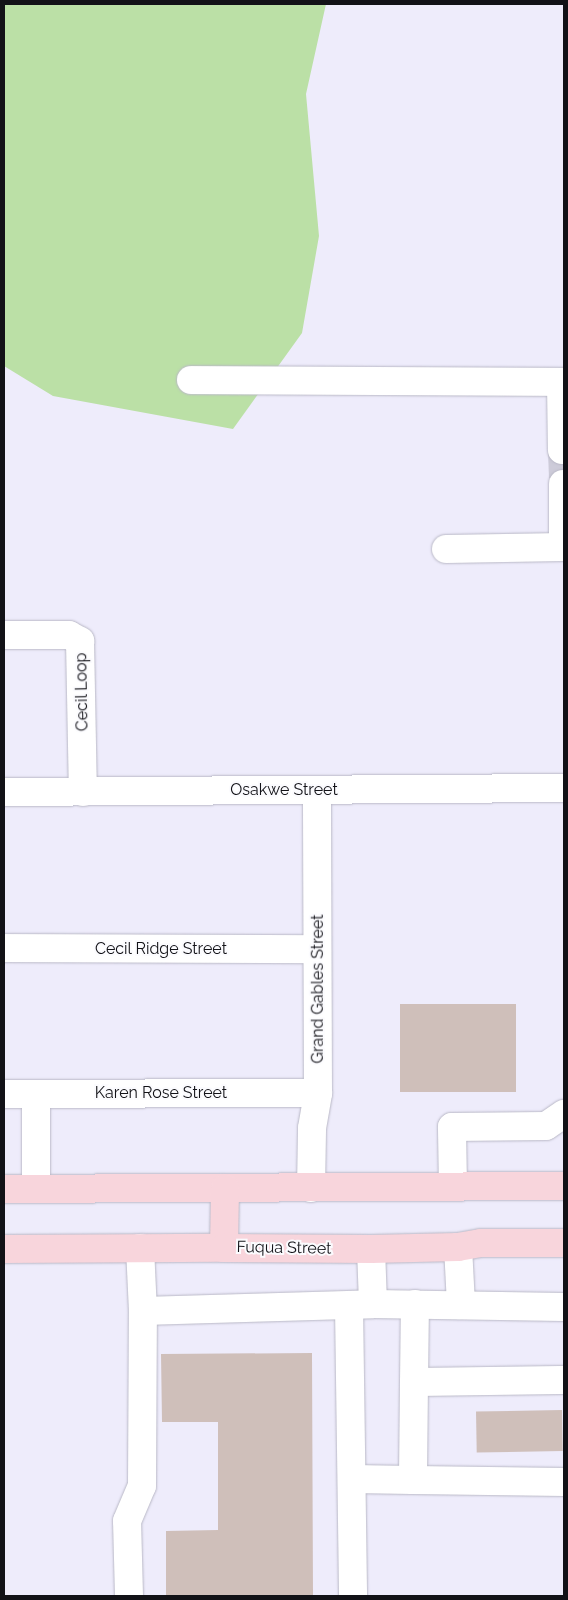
<!DOCTYPE html>
<style>
body{margin:0}
#map{position:relative;width:568px;height:1600px;overflow:hidden;background:#eeecfb;font-family:Raleway,sans-serif}
div>[style]{position:absolute}
[style*='--x']{left:calc(var(--x)*1px);top:calc(var(--y)*1px);width:calc(var(--w)*1px);rotate:calc(var(--a)*1deg)}
.green>*{inset:0;background:#bbe0a6}
.building>*{inset:0;background:#cfbfba;transform-origin:0 0}
.minor-tunnel>*{height:28px;margin-top:-14px;transform-origin:0;background:repeating-linear-gradient(90deg,#cdcbd9 0 28px,transparent 0 42px)}
.roads{filter:drop-shadow(0 0 1px #b9b8c6) drop-shadow(0 0 1px #b9b8c6)}
.minor>*{height:28px;margin:-14px;padding:0 14px;transform-origin:14px;border-radius:14px;background:#fff}
.major>*{height:28px;margin:-14px;padding:0 14px;transform-origin:14px;border-radius:14px;background:#f8d5dc}
span{translate:-50% -50%;white-space:nowrap;text-align:center;line-height:1.15;-webkit-text-stroke:4px #fbfbfe;paint-order:stroke}
.street-label{font-size:16px;color:#121217}
.frame{position:absolute;inset:0;border:5px solid #121217;pointer-events:none}
</style>
<div id="map">
<div class="green">
<i style="clip-path:polygon(4px 4px,326px 4px,306px 94px,319px 236px,302px 333px,233px 429px,53px 396px,4px 366px)"></i>
</div>
<div class="building">
<i style="left:400px;top:1004px;width:116px;height:88px"></i>
<i style="clip-path:polygon(312px 1353px,313px 1596px,166px 1596px,166px 1531px,218px 1530px,218px 1422px,162px 1422px,161px 1354px)"></i>
<i style="left:562px;top:1410px;width:41px;height:86px;rotate:89deg"></i>
</div>
<div class="minor-tunnel">
<i style="--x:562;--y:450;--w:34;--a:88"></i>
</div>
<div class="roads">
<div class="minor">
<i style="--x:191;--y:380;--w:373;--a:0.3"></i>
<i style="--x:561;--y:382;--w:68;--a:89.2"></i>
<i style="--x:563;--y:484;--w:63;--a:90"></i>
<i style="--x:446;--y:549;--w:118;--a:-1"></i>
<i style="--x:4;--y:635;--w:65;--a:0"></i>
<i style="--x:69;--y:635;--w:13;--a:29"></i>
<i style="--x:80;--y:641;--w:151;--a:88.9"></i>
<i style="--x:4;--y:792;--w:560;--a:-0.41"></i>
<i style="--x:4;--y:948;--w:313;--a:0.2"></i>
<i style="--x:4;--y:1094;--w:314;--a:-0.2"></i>
<i style="--x:453;--y:1187;--w:60;--a:-91"></i>
<i style="--x:452;--y:1127;--w:94;--a:-0.6"></i>
<i style="--x:546;--y:1126;--w:22;--a:-34"></i>
<i style="--x:36;--y:1188;--w:94;--a:-90"></i>
<i style="--x:311;--y:1188;--w:60;--a:-89"></i>
<i style="--x:312;--y:1128;--w:36;--a:-80"></i>
<i style="--x:318;--y:1093;--w:303;--a:-90.2"></i>
<i style="--x:458;--y:1247;--w:58;--a:87"></i>
<i style="--x:140;--y:1248;--w:63;--a:87.3"></i>
<i style="--x:143;--y:1311;--w:230;--a:-1.7"></i>
<i style="--x:373;--y:1304;--w:191;--a:0.9"></i>
<i style="--x:371;--y:1249;--w:55;--a:87.9"></i>
<i style="--x:349;--y:1306;--w:290;--a:89.2"></i>
<i style="--x:564;--y:1380;--w:150;--a:179.2"></i>
<i style="--x:414;--y:1382;--w:98;--a:90.6"></i>
<i style="--x:413;--y:1480;--w:151;--a:0.8"></i>
<i style="--x:414;--y:1382;--w:78;--a:-89.3"></i>
<i style="--x:352;--y:1479;--w:61;--a:0.9"></i>
<i style="--x:129;--y:1596;--w:75;--a:-91.5"></i>
<i style="--x:127;--y:1521;--w:38;--a:-67"></i>
<i style="--x:142;--y:1486;--w:175;--a:-89.7"></i>
</div>
<div class="major">
<i style="--x:4;--y:1189;--w:560;--a:-0.31"></i>
<i style="--x:224;--y:1248;--w:60;--a:-89"></i>
<i style="--x:4;--y:1249;--w:220;--a:-0.3"></i>
<i style="--x:224;--y:1248;--w:147;--a:0.4"></i>
<i style="--x:371;--y:1249;--w:87;--a:-1.3"></i>
<i style="--x:458;--y:1247;--w:23;--a:-10"></i>
<i style="--x:481;--y:1243;--w:83;--a:0"></i>
</div>
</div>
<div class="street-label">
<span style="left:82px;top:692px;rotate:-91deg">Cecil Loop</span>
<span style="left:284px;top:790px">Osakwe Street</span>
<span style="left:161px;top:949px">Cecil Ridge Street</span>
<span style="left:318px;top:989px;rotate:-90deg">Grand Gables Street</span>
<span style="left:161px;top:1093px">Karen Rose Street</span>
<span style="left:284px;top:1248px;rotate:1deg">Fuqua Street</span>
</div>
<div class="frame"></div>
</div>
